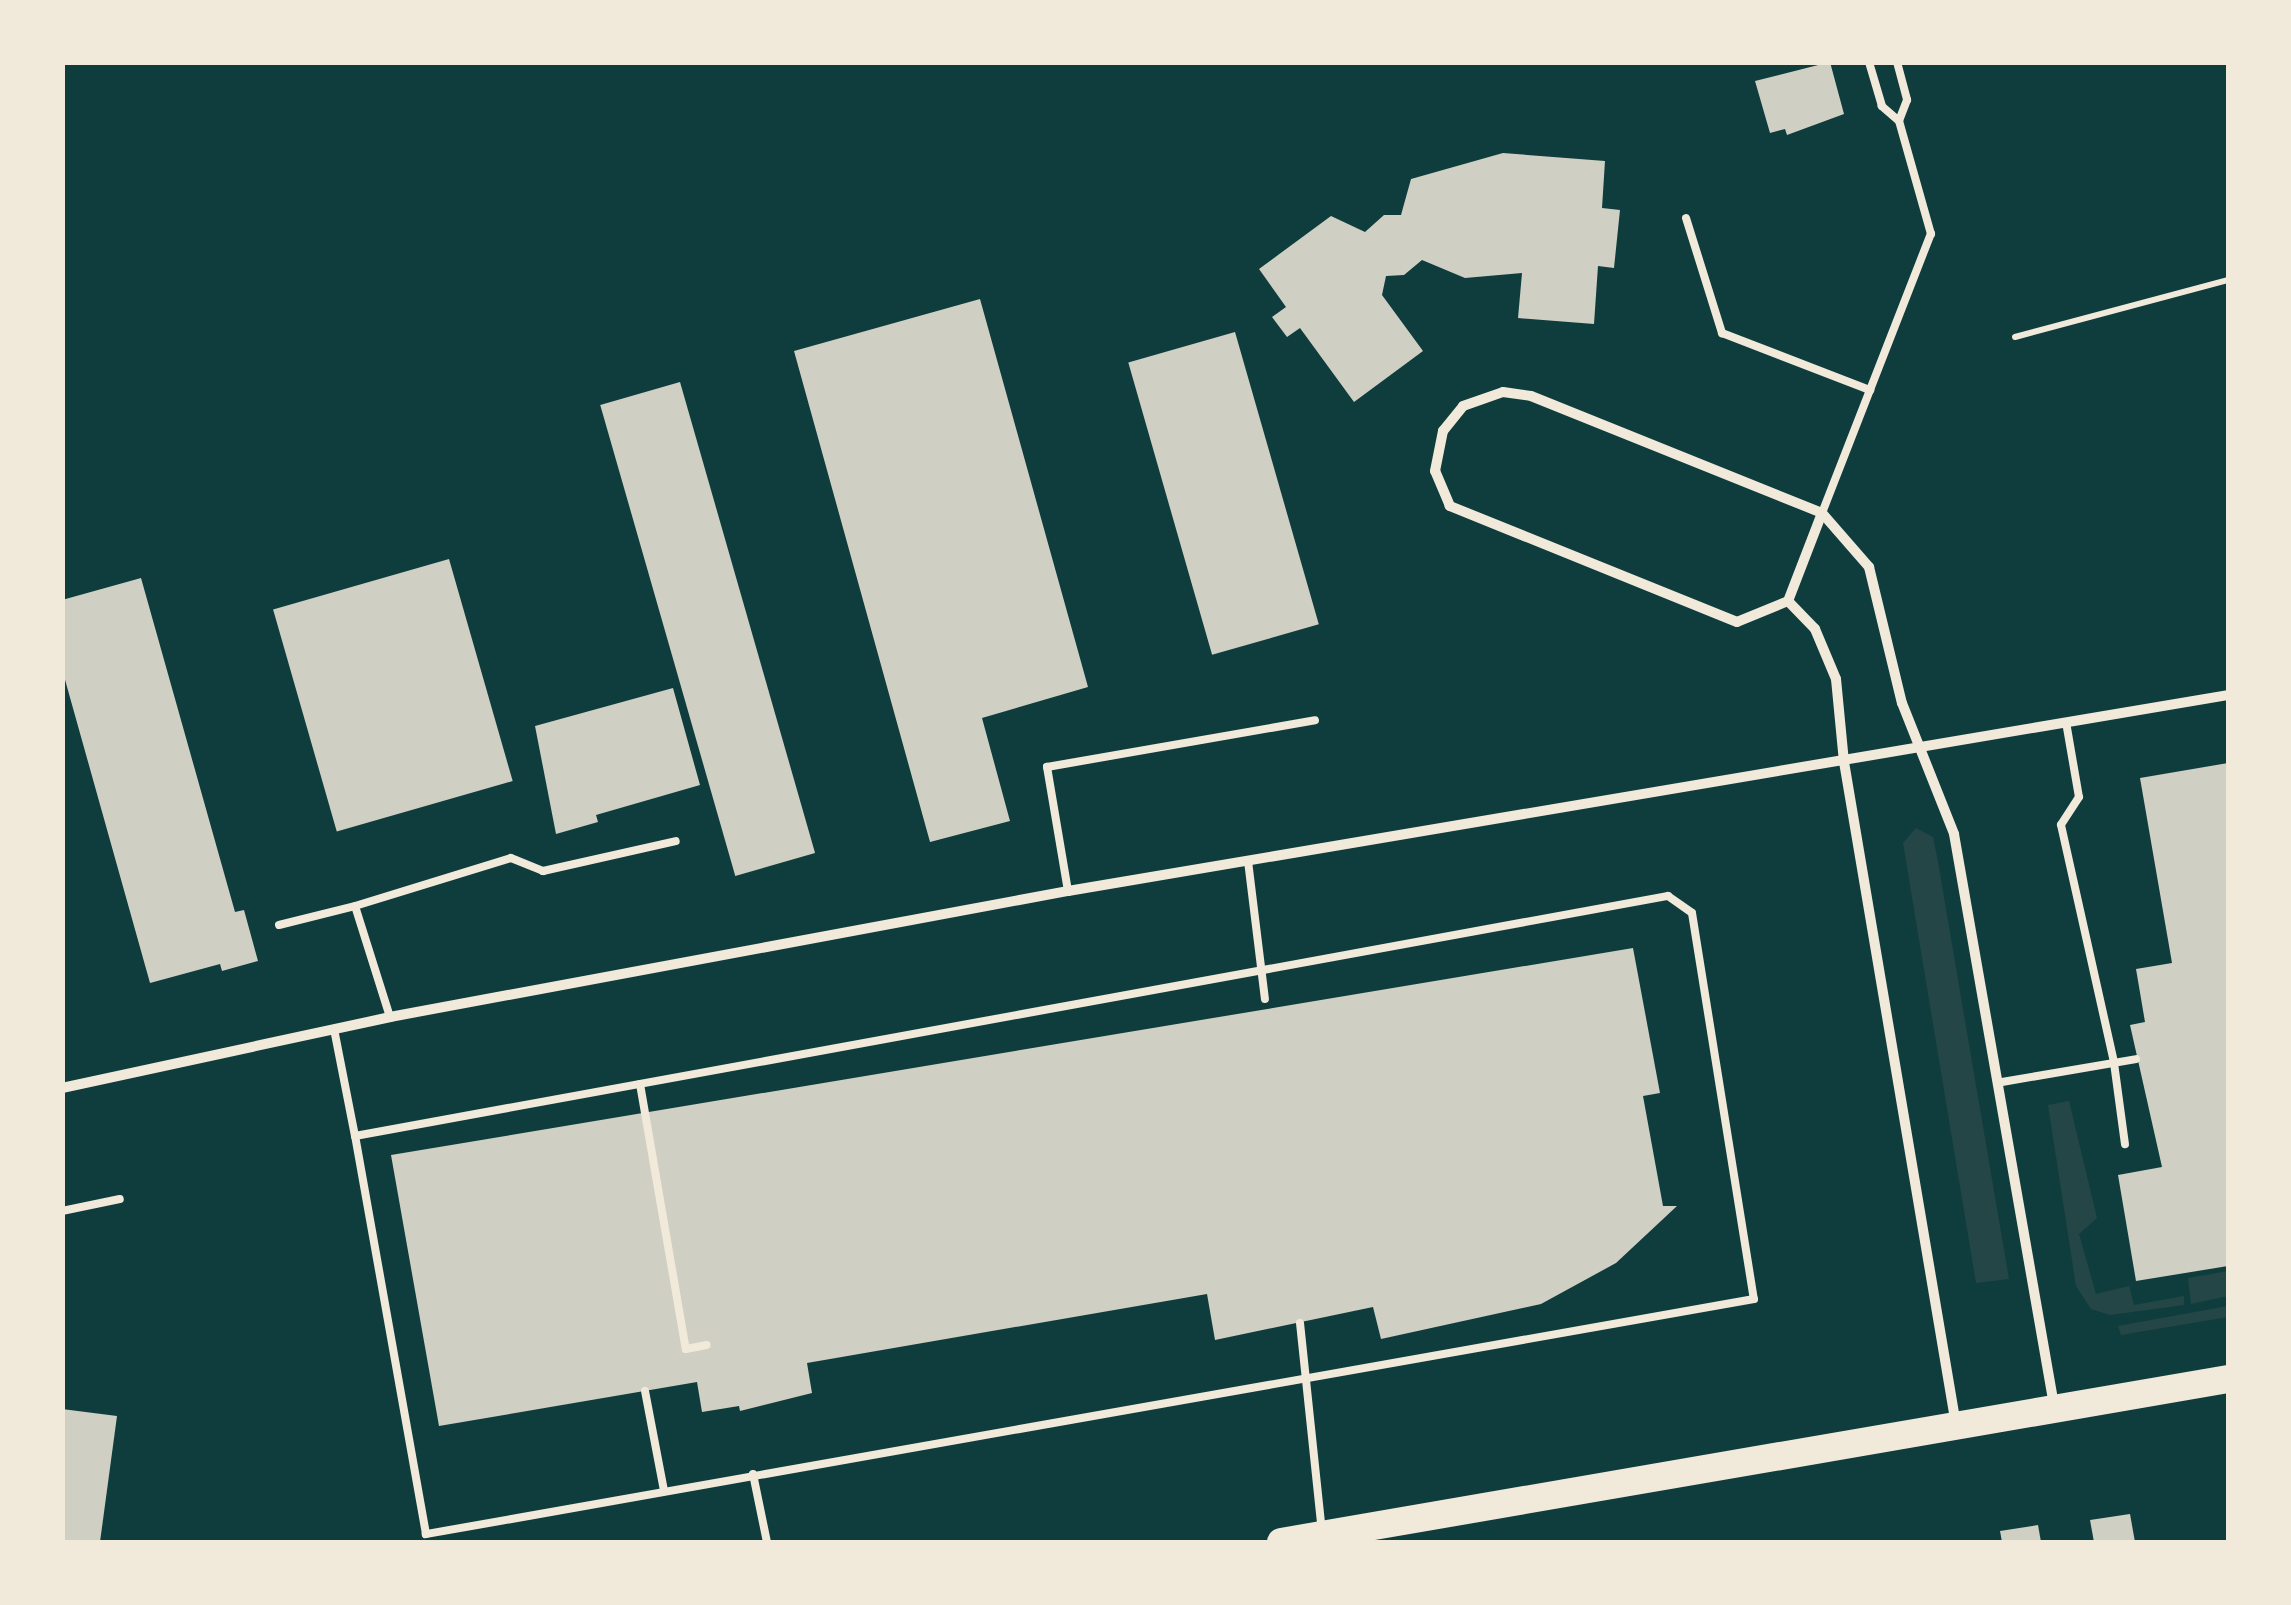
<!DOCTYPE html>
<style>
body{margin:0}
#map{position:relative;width:2291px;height:1605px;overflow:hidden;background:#0f3d3e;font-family:Quicksand,sans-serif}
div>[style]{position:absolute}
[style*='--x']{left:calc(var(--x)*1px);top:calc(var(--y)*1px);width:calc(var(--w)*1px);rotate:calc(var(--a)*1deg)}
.green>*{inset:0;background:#244646}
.building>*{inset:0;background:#cfcfc3;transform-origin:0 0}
.path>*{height:6px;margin:-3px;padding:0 3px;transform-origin:3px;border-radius:3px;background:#f1e9da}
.service>*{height:8px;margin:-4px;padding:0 4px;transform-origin:4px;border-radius:4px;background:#f1e9da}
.minor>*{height:10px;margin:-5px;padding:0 5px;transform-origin:5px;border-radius:5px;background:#f1e9da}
.trunk>*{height:28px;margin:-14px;padding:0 14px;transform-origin:14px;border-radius:14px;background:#f1e9da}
span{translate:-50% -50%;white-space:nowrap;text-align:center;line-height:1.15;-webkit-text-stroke:10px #f1e9da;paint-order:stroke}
.frame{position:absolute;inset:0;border:65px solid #f1e9da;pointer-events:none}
</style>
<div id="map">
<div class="green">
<i style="clip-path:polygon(1916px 828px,1933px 837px,1938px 862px,2009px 1279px,1976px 1283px,1903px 843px)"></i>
<i style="clip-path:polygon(2069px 1101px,2097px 1218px,2079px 1234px,2096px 1294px,2129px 1286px,2134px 1305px,2184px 1296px,2184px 1305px,2110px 1315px,2091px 1309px,2076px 1286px,2048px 1105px)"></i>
<i style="clip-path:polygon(2228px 1271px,2228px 1296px,2191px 1304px,2188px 1278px)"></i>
<i style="clip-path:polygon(2228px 1306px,2228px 1317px,2121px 1335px,2118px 1326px)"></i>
</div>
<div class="building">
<i style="clip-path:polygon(1830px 62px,1844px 114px,1787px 135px,1785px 129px,1770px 133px,1755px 81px)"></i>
<i style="clip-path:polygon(1503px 153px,1605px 161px,1602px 208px,1620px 210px,1614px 268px,1598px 266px,1594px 324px,1518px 318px,1522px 273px,1465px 278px,1422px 260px,1404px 275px,1386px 276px,1382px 295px,1423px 351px,1354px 402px,1300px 328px,1287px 337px,1272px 317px,1286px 307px,1259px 269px,1331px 216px,1365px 232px,1384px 215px,1401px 215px,1411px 179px)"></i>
<i style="clip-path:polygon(980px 299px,1088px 687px,982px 718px,1010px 821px,930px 842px,794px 351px)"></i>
<i style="left:1235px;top:332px;width:304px;height:111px;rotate:74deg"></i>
<i style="left:680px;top:382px;width:490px;height:83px;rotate:74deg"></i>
<i style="left:449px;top:559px;width:231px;height:183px;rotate:74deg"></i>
<i style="clip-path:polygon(141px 578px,235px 912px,244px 910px,258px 961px,222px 971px,220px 964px,150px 983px,62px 669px,62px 600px)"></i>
<i style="clip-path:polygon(673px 688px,700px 785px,596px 815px,598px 822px,556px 834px,535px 726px)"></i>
<i style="clip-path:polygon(2228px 763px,2228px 1266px,2136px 1281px,2118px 1175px,2162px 1167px,2130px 1025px,2145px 1022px,2136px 969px,2172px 963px,2140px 778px)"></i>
<i style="clip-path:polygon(1633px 948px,1660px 1093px,1643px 1096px,1663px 1206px,1677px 1206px,1616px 1263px,1541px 1304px,1381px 1339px,1373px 1307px,1215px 1340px,1207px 1294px,807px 1363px,812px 1393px,740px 1411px,739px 1406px,702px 1412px,697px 1382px,439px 1426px,391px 1155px)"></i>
<i style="clip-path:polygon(62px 1409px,117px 1416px,100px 1542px,62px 1542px)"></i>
<i style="clip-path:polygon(2130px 1514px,2135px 1542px,2094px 1542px,2090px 1520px)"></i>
<i style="clip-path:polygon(2038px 1525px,2041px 1542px,2002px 1542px,2000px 1531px)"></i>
</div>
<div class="path">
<i style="--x:2015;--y:337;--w:220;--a:-15"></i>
</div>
<div class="service">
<i style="--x:1897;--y:62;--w:39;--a:75"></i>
<i style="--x:1907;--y:100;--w:22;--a:111"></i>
<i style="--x:1686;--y:218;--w:121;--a:72.6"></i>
<i style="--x:1722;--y:333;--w:159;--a:21.1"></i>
<i style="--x:1822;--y:513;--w:300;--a:-68.7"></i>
<i style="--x:1931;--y:234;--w:117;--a:-105.8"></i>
<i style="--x:1899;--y:121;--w:23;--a:-139"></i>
<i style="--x:1882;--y:106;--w:46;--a:-106.5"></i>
<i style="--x:2066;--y:722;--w:76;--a:80.2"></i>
<i style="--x:2079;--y:797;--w:33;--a:123"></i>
<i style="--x:2061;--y:825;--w:244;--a:77.4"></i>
<i style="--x:2114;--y:1063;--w:82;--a:82.3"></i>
<i style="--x:1248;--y:861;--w:139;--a:83"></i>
<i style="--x:1068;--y:891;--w:126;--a:-99.6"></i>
<i style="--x:1047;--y:767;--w:272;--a:-9.9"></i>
<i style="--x:1668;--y:896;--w:29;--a:35"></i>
<i style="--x:1692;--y:913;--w:391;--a:80.9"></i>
<i style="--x:1754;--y:1299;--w:1349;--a:169.96"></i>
<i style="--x:426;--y:1534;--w:404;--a:-100.1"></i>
<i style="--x:355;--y:1136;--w:1335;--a:-10.36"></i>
<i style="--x:279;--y:925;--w:78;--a:-14"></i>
<i style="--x:390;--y:1017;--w:116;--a:-107.5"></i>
<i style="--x:355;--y:906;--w:163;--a:-17.1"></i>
<i style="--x:511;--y:858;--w:35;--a:22"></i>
<i style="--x:543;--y:871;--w:136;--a:-12.7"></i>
<i style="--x:334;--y:1029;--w:109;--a:78.9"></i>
<i style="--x:2002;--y:1082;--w:136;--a:-9.7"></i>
<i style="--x:640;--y:1084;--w:269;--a:80.2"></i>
<i style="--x:686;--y:1349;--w:21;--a:-11"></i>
<i style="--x:62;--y:1211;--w:59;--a:-11.7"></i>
<i style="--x:1300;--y:1323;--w:209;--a:84"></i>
<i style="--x:645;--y:1391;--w:102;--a:79.2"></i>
<i style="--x:753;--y:1474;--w:69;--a:78.4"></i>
</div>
<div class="minor">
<i style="--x:1822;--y:513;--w:94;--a:111.1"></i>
<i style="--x:1788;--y:601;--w:55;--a:157.6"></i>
<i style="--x:1737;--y:622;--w:310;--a:-158"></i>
<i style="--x:1450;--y:506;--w:38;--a:-113"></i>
<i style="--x:1435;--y:471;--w:41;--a:-78.7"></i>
<i style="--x:1443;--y:431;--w:32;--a:-51"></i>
<i style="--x:1463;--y:406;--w:42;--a:-19.3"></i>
<i style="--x:1503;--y:392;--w:28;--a:8"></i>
<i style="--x:1531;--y:396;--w:314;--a:21.9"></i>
<i style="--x:1822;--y:513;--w:72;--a:49"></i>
<i style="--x:1869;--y:567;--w:140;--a:76.4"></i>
<i style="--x:1902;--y:703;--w:141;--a:68.3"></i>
<i style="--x:1954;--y:834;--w:580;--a:80.07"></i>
<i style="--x:1788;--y:601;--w:39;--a:46"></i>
<i style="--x:1815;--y:629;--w:54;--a:67.2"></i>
<i style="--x:1836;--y:679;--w:83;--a:84.5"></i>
<i style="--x:1844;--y:762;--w:672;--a:80.41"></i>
<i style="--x:62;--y:1088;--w:336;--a:-12.2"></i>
<i style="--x:390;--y:1017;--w:690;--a:-10.53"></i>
<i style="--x:1068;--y:891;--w:1176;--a:-9.59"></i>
</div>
<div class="trunk">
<i style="--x:1281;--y:1542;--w:961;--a:-9.77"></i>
</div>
<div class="frame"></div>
</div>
